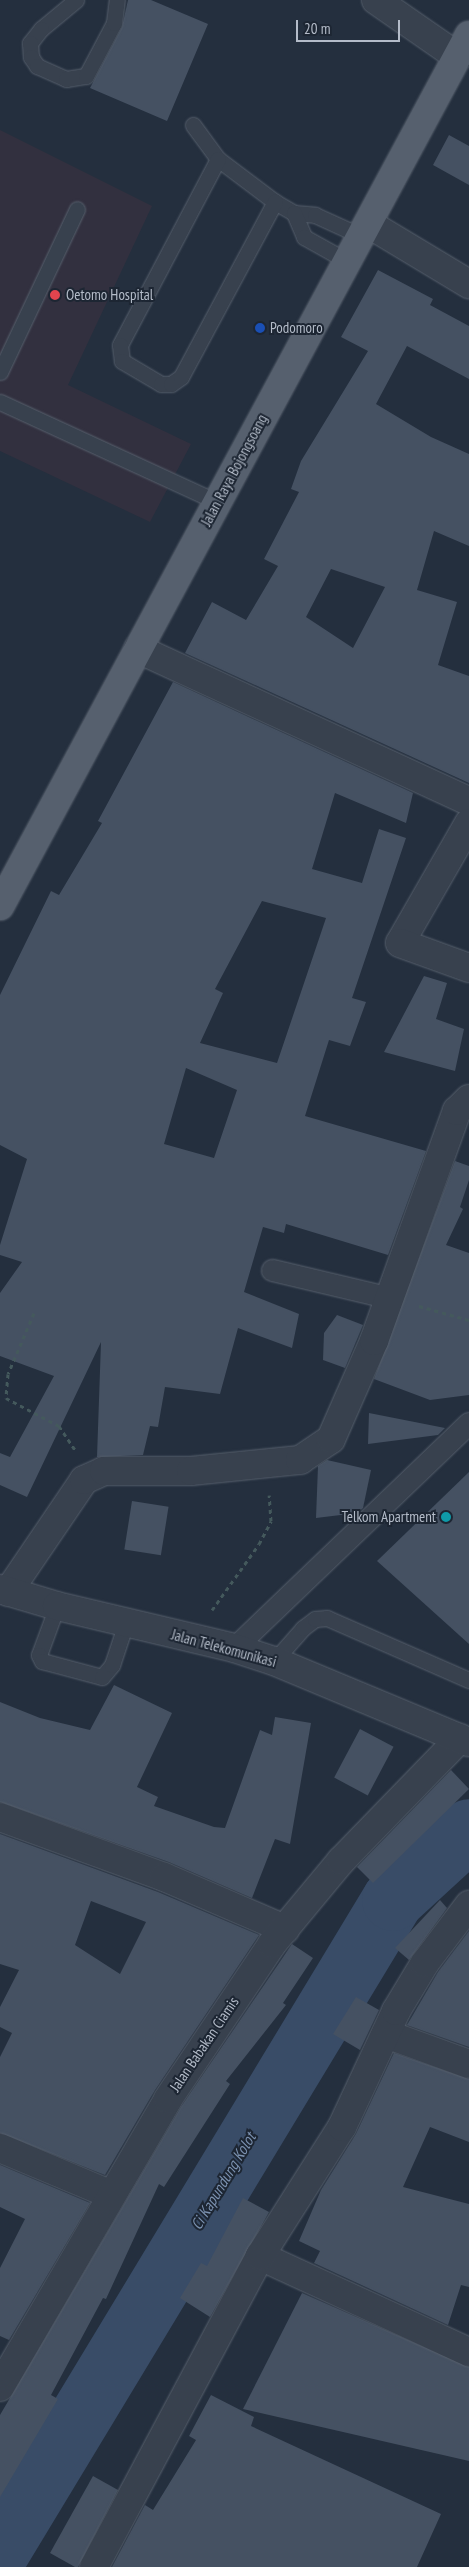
<!DOCTYPE html>
<style>
body{margin:0}
#map{position:relative;width:469px;height:2567px;overflow:hidden;background:#242f3e;font-family:"PT Sans Narrow",sans-serif}
div>[style]{position:absolute}
[style*='--x']{left:calc(var(--x)*1px);top:calc(var(--y)*1px);width:calc(var(--w)*1px);rotate:calc(var(--a)*1deg)}
.medical>*{inset:0;background:#32303f}
.river>*{height:62px;margin:-31px;padding:0 31px;transform-origin:31px;border-radius:31px;background:#394c67}
.building>*{inset:0;background:#455162;transform-origin:0 0}
.path>*{height:3px;margin-top:-1.5px;transform-origin:0;background:repeating-linear-gradient(90deg,#44595c 0 4px,transparent 0 8px)}
.roads{filter:drop-shadow(0 0 1px #565f6c) drop-shadow(0 0 1px #565f6c)}
.service>*{height:15px;margin:-7.5px;padding:0 7.5px;transform-origin:7.5px;border-radius:7.5px;background:#38414e}
.pedestrian>*{height:21px;margin:-10.5px;padding:0 10.5px;transform-origin:10.5px;border-radius:10.5px;background:#38414e}
.minor>*{height:28px;margin:-14px;padding:0 14px;transform-origin:14px;border-radius:14px;background:#38414e}
.tertiary>*{height:28px;margin:-14px;padding:0 14px;transform-origin:14px;border-radius:14px;background:#38414e}
.primary>*{height:28px;margin:-14px;padding:0 14px;transform-origin:14px;border-radius:14px;background:#56606e}
.dots>*{width:14px;height:14px;translate:-50% -50%;box-sizing:border-box;border:2px solid #1d2633;border-radius:50%}
span{translate:-50% -50%;white-space:nowrap;text-align:center;line-height:1.15;-webkit-text-stroke:4px #1d2633;paint-order:stroke}
.poi-label{font-size:15px;color:#b4bcc9}
.left{translate:0 -50%;text-align:left}
.right{translate:-100% -50%;text-align:right}
.street-label{font-size:15px;color:#b4bcc9}
.water-label{font-size:16px;color:#7c92b1;font-style:italic}
.scale{position:absolute;left:296px;top:20px;width:104px;height:22px;box-sizing:border-box;border:2px solid #b4bcc9;border-top:0;padding-left:6px;font-size:15px;line-height:18px;white-space:nowrap;color:#b4bcc9;-webkit-text-stroke:4px #1d2633;paint-order:stroke}
</style>
<div id="map">
<div class="medical">
<i style="clip-path:polygon(0 130px,152px 206px,68px 385px,191px 444px,150px 522px,0 451px)"></i>
</div>
<div class="river">
<i style="--x:0;--y:2550;--w:760;--a:-58.84"></i>
<i style="--x:393;--y:1900;--w:103;--a:-42.6"></i>
</div>
<div class="building">
<i style="clip-path:polygon(128px 0,151px 0,208px 24px,167px 121px,90px 88px,122px 27px)"></i>
<i style="clip-path:polygon(449px 135px,469px 146px,469px 185px,433px 165px)"></i>
<i style="clip-path:polygon(evenodd,378px 270px,433px 299px,430px 305px,469px 326px,469px 379px,407px 346px,376px 404px,431px 437px,469px 454px,469px 546px,434px 531px,417px 590px,457px 602px,438px 665px,469px 676px,469px 783px,185px 653px,212px 602px,246px 620px,278px 566px,264px 559px,299px 492px,291px 489px,301px 461px,368px 351px,341px 337px,378px 270px,331px 569px,385px 587px,353px 648px,306px 617px,331px 569px)"></i>
<i style="clip-path:polygon(evenodd,173px 682px,413px 793px,406px 823px,335px 793px,312px 869px,362px 883px,379px 829px,406px 838px,352px 998px,366px 1002px,350px 1046px,329px 1040px,305px 1116px,426px 1151px,388px 1255px,286px 1224px,284px 1233px,263px 1227px,244px 1292px,299px 1314px,292px 1348px,238px 1328px,220px 1394px,165px 1387px,158px 1427px,150px 1426px,143px 1455px,97px 1457px,101px 1342px,27px 1497px,0 1485px,0 1453px,10px 1457px,54px 1376px,0 1356px,0 1293px,22px 1262px,0 1255px,0 1245px,27px 1159px,0 1145px,0 995px,51px 891px,59px 895px,102px 823px,98px 821px,173px 682px,262px 901px,326px 918px,277px 1063px,200px 1043px,223px 993px,215px 989px,262px 901px,173px 682px,186px 1068px,237px 1090px,214px 1158px,164px 1144px,186px 1068px)"></i>
<i style="clip-path:polygon(424px 976px,447px 983px,436px 1019px,464px 1029px,455px 1071px,384px 1052px)"></i>
<i style="clip-path:polygon(455px 1161px,469px 1166px,469px 1180px,460px 1207px,463px 1209px,446px 1245px,469px 1253px,469px 1395px,430px 1400px,374px 1379px)"></i>
<i style="clip-path:polygon(337px 1315px,363px 1325px,345px 1368px,323px 1360px,324px 1333px)"></i>
<i style="clip-path:polygon(369px 1413px,445px 1428px,438px 1435px,368px 1444px)"></i>
<i style="clip-path:polygon(327px 1460px,371px 1470px,363px 1508px,357px 1513px,316px 1518px,318px 1466px)"></i>
<i style="clip-path:polygon(469px 1472px,469px 1644px,377px 1561px)"></i>
<i style="left:132px;top:1501px;width:37px;height:49px;rotate:9deg"></i>
<i style="clip-path:polygon(114px 1685px,172px 1713px,137px 1787px,158px 1797px,154px 1806px,214px 1827px,225px 1828px,260px 1730px,272px 1735px,275px 1717px,311px 1723px,290px 1844px,275px 1839px,252px 1898px,169px 1862px,0 1802px,0 1702px,40px 1718px,90px 1730px)"></i>
<i style="left:360px;top:1729px;width:38px;height:55px;rotate:28deg"></i>
<i style="clip-path:polygon(451px 1770px,469px 1789px,373px 1883px,357px 1867px)"></i>
<i style="clip-path:polygon(evenodd,0 1834px,158px 1892px,259px 1935px,155px 2090px,105px 2175px,0 2133px,0 2057px,12px 2033px,0 2027px,0 2007px,19px 1970px,0 1964px,0 1834px,91px 1901px,146px 1922px,120px 1974px,75px 1945px,91px 1901px)"></i>
<i style="clip-path:polygon(440px 1900px,447px 1908px,409px 1960px,395px 1948px)"></i>
<i style="clip-path:polygon(469px 1931px,469px 2047px,407px 2025px,438px 1972px)"></i>
<i style="clip-path:polygon(292px 1944px,313px 1958px,283px 2003px,286px 2005px,226px 2081px,230px 2084px,164px 2187px,159px 2184px,106px 2299px,103px 2298px,51px 2395px,58px 2399px,0 2497px,0 2415px,181px 2107px)"></i>
<i style="clip-path:polygon(356px 1997px,379px 2010px,360px 2050px,333px 2034px)"></i>
<i style="clip-path:polygon(394px 2053px,469px 2079px,469px 2142px,430px 2127px,403px 2187px,469px 2204px,469px 2287px,461px 2285px,448px 2325px,314px 2263px,320px 2251px,299px 2241px,321px 2190px,356px 2134px)"></i>
<i style="clip-path:polygon(0 2165px,90px 2203px,9px 2340px,0 2336px,0 2268px,25px 2219px,0 2207px)"></i>
<i style="clip-path:polygon(243px 2198px,269px 2212px,210px 2317px,180px 2298px,201px 2263px,207px 2266px)"></i>
<i style="clip-path:polygon(302px 2293px,469px 2367px,469px 2461px,243px 2409px)"></i>
<i style="clip-path:polygon(211px 2395px,254px 2417px,251px 2426px,441px 2514px,417px 2567px,112px 2567px,145px 2505px,153px 2510px,196px 2440px,189px 2436px)"></i>
<i style="clip-path:polygon(93px 2476px,118px 2490px,78px 2567px,75px 2567px,50px 2553px)"></i>
</div>
<div class="path">
<i style="--x:419;--y:1306;--w:52;--a:15.6"></i>
<i style="--x:34;--y:1313;--w:66;--a:113.1"></i>
<i style="--x:8;--y:1374;--w:24;--a:95"></i>
<i style="--x:6;--y:1398;--w:60;--a:27.8"></i>
<i style="--x:59;--y:1426;--w:30;--a:56"></i>
<i style="--x:212;--y:1610;--w:81;--a:-54.5"></i>
<i style="--x:259;--y:1544;--w:26;--a:-62"></i>
<i style="--x:271;--y:1521;--w:26;--a:-94"></i>
</div>
<div class="roads">
<div class="service">
<i style="--x:76;--y:0;--w:45;--a:140.4"></i>
<i style="--x:41;--y:29;--w:18;--a:128"></i>
<i style="--x:30;--y:43;--w:14;--a:86"></i>
<i style="--x:31;--y:57;--w:11;--a:56"></i>
<i style="--x:37;--y:66;--w:32;--a:24"></i>
<i style="--x:66;--y:79;--w:20;--a:-9"></i>
<i style="--x:86;--y:76;--w:60;--a:-62.2"></i>
<i style="--x:114;--y:23;--w:23;--a:-83"></i>
<i style="--x:193;--y:125;--w:42;--a:53.7"></i>
<i style="--x:218;--y:159;--w:71;--a:37"></i>
<i style="--x:275;--y:202;--w:22;--a:30"></i>
<i style="--x:294;--y:213;--w:21;--a:5"></i>
<i style="--x:315;--y:215;--w:51;--a:24.5"></i>
<i style="--x:218;--y:159;--w:210;--a:117.8"></i>
<i style="--x:120;--y:345;--w:16;--a:83"></i>
<i style="--x:122;--y:361;--w:45;--a:30.5"></i>
<i style="--x:161;--y:384;--w:10;--a:0"></i>
<i style="--x:171;--y:384;--w:12;--a:-35"></i>
<i style="--x:181;--y:377;--w:199;--a:-61.8"></i>
<i style="--x:294;--y:213;--w:26;--a:67"></i>
<i style="--x:304;--y:237;--w:49;--a:29.2"></i>
<i style="--x:0;--y:372;--w:180;--a:-64.7"></i>
<i style="--x:0;--y:402;--w:239;--a:24.7"></i>
<i style="--x:57;--y:1606;--w:52;--a:110.2"></i>
<i style="--x:39;--y:1655;--w:7;--a:63"></i>
<i style="--x:42;--y:1661;--w:62;--a:14.9"></i>
<i style="--x:102;--y:1677;--w:16;--a:-50"></i>
<i style="--x:112;--y:1665;--w:44;--a:-71.6"></i>
<i style="--x:274;--y:1661;--w:44;--a:-48.7"></i>
<i style="--x:303;--y:1628;--w:15;--a:-37"></i>
<i style="--x:315;--y:1619;--w:12;--a:-5"></i>
<i style="--x:327;--y:1618;--w:155;--a:23.6"></i>
</div>
<div class="pedestrian">
<i style="--x:272;--y:1270;--w:121;--a:13.3"></i>
<i style="--x:234;--y:1648;--w:325;--a:-43.8"></i>
</div>
<div class="minor">
<i style="--x:369;--y:224;--w:117;--a:31"></i>
<i style="--x:138;--y:649;--w:364;--a:24.7"></i>
<i style="--x:469;--y:823;--w:138;--a:119.9"></i>
<i style="--x:400;--y:943;--w:73;--a:19.9"></i>
<i style="--x:8;--y:1592;--w:135;--a:-55.8"></i>
<i style="--x:84;--y:1480;--w:22;--a:-24"></i>
<i style="--x:104;--y:1471;--w:87;--a:0"></i>
<i style="--x:191;--y:1471;--w:110;--a:-5.8"></i>
<i style="--x:300;--y:1460;--w:37;--a:-34"></i>
<i style="--x:331;--y:1439;--w:107;--a:-66.3"></i>
<i style="--x:374;--y:1341;--w:245;--a:-70.2"></i>
<i style="--x:457;--y:1111;--w:17;--a:-45"></i>
<i style="--x:0;--y:1817;--w:175;--a:20.1"></i>
<i style="--x:164;--y:1877;--w:132;--a:23.3"></i>
<i style="--x:386;--y:2034;--w:88;--a:19.9"></i>
<i style="--x:0;--y:2148;--w:121;--a:22.8"></i>
<i style="--x:260;--y:2256;--w:230;--a:24.7"></i>
<i style="--x:0;--y:2387;--w:333;--a:-59.7"></i>
<i style="--x:168;--y:2099;--w:187;--a:-56.1"></i>
<i style="--x:272;--y:1944;--w:108;--a:-50.3"></i>
<i style="--x:341;--y:1861;--w:171;--a:-45.9"></i>
<i style="--x:94;--y:2567;--w:353;--a:-61.9"></i>
<i style="--x:260;--y:2256;--w:153;--a:-57.6"></i>
<i style="--x:342;--y:2127;--w:128;--a:-65"></i>
<i style="--x:396;--y:2011;--w:56;--a:-58.9"></i>
<i style="--x:425;--y:1963;--w:73;--a:-52.8"></i>
</div>
<div class="tertiary">
<i style="--x:376;--y:0;--w:100;--a:34.8"></i>
<i style="--x:0;--y:1589;--w:59;--a:16.6"></i>
<i style="--x:57;--y:1606;--w:182;--a:13.3"></i>
<i style="--x:234;--y:1648;--w:42;--a:18"></i>
<i style="--x:274;--y:1661;--w:211;--a:22.6"></i>
</div>
<div class="primary">
<i style="--x:0;--y:906;--w:989;--a:-61.7"></i>
</div>
</div>
<div class="dots">
<i style="left:55px;top:295px;background:#e0444e"></i>
<i style="left:260px;top:328px;background:#1a4fb4"></i>
<i style="left:446px;top:1517px;background:#0f9aa8"></i>
</div>
<div class="poi-label">
<span class="left" style="left:66px;top:295px">Oetomo Hospital</span>
<span class="left" style="left:270px;top:328px">Podomoro</span>
<span class="right" style="left:436px;top:1517px">Telkom Apartment</span>
</div>
<div class="street-label">
<span style="left:234px;top:470px;rotate:-62deg">Jalan Raya Bojongsoang</span>
<span style="left:224px;top:1648px;rotate:15deg">Jalan Telekomunikasi</span>
<span style="left:204px;top:2044px;rotate:-56deg">Jalan Babakan Ciamis</span>
</div>
<div class="water-label">
<span style="left:223px;top:2181px;rotate:-59deg">Ci Kapundung Kolot</span>
</div>
<div class="scale">20 m</div>
</div>
